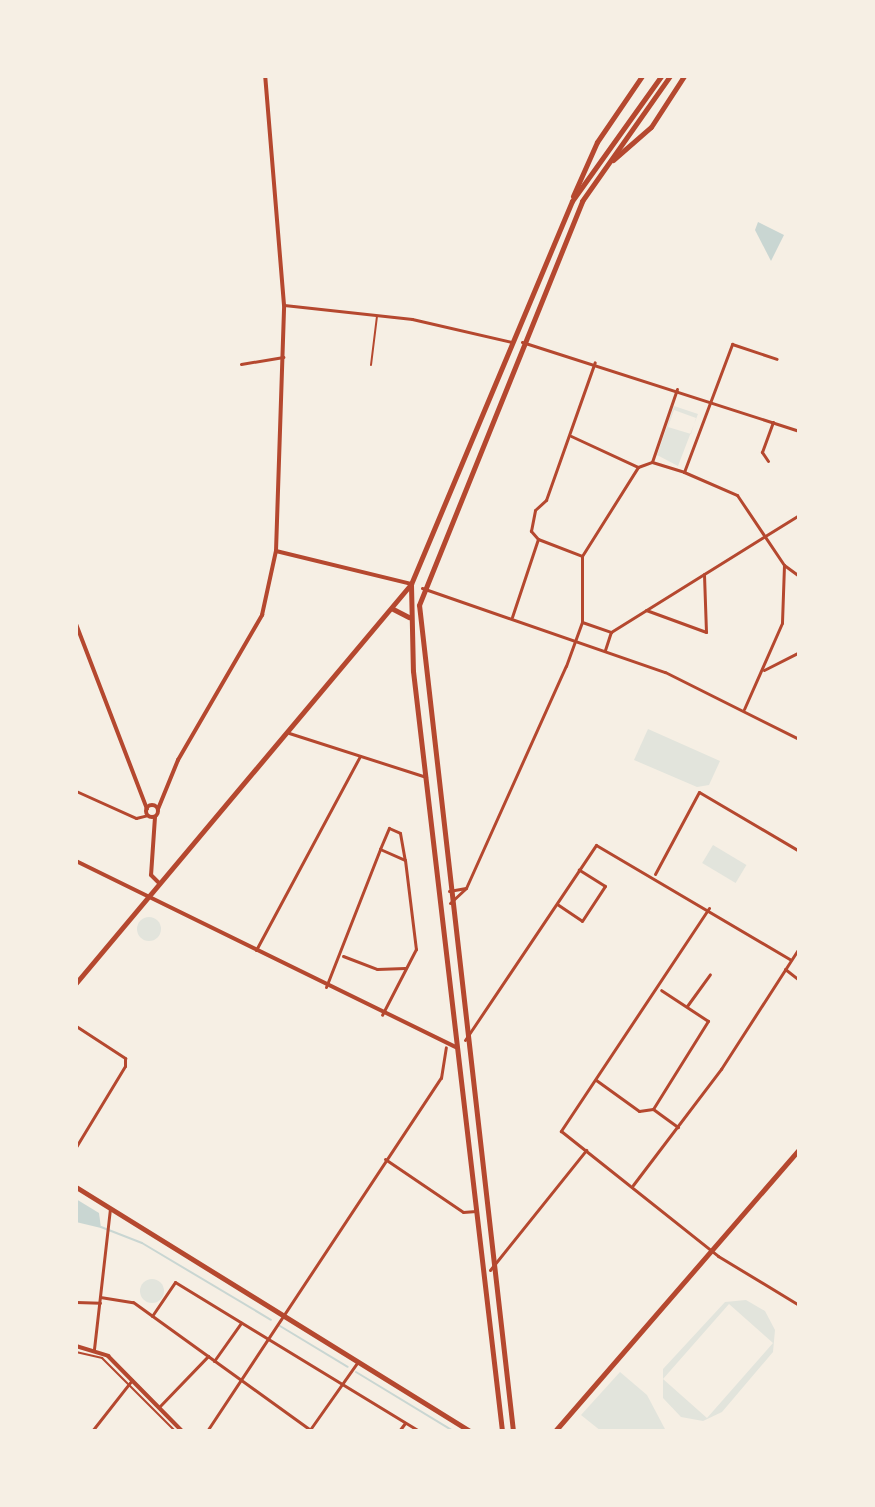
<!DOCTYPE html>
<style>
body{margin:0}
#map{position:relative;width:875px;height:1507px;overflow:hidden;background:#f6efe4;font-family:"Fira Sans Condensed",sans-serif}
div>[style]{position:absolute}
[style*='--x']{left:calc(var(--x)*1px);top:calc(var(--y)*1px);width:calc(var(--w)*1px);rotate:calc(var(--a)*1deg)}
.green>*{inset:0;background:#e2e4dc;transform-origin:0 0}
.round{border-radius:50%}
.water>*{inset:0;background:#c9d6d2}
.stream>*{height:2px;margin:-1px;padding:0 1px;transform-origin:1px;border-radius:1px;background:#c9d6d2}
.service>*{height:2px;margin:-1px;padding:0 1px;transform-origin:1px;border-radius:1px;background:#b5482f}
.minor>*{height:3px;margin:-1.5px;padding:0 1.5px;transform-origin:1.5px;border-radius:1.5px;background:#b5482f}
.tertiary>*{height:4px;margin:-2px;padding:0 2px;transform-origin:2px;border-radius:2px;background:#b5482f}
.tertiary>.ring{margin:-2px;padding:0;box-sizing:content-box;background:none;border:4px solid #b5482f;border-radius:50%}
.secondary>*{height:5px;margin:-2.5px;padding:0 2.5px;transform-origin:2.5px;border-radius:2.5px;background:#b5482f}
span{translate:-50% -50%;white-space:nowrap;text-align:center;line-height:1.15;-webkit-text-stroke:6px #f6efe4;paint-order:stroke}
.frame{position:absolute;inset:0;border:78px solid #f6efe4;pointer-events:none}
</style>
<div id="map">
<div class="green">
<i style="clip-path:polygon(evenodd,674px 406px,698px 414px,678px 466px,657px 455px,674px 406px,674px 410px,696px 418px,691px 434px,668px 427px,674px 410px)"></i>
<i style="clip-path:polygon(648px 729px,720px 761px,709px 785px,697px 787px,634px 760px)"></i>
<i style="left:713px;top:845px;width:39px;height:21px;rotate:31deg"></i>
<i class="round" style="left:137px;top:917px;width:24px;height:24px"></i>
<i class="round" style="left:140px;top:1279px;width:24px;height:24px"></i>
<i style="clip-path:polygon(evenodd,725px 1302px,746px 1300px,765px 1311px,775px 1330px,773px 1352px,722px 1412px,703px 1421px,681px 1417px,663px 1398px,663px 1369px,725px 1302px,729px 1304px,773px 1343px,707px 1418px,663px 1379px,729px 1304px)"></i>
<i style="clip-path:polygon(620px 1372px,647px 1395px,666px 1431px,601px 1431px,581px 1415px)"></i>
</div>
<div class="water">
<i style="clip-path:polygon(758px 222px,784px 235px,771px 261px,755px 230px)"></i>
<i style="clip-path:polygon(76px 1199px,99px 1213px,101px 1228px,76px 1222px)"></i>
</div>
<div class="stream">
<i style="--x:101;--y:1227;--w:44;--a:21.3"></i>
<i style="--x:142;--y:1243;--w:150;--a:30.8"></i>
<i style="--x:280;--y:1326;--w:79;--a:31.1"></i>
<i style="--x:356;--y:1372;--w:114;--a:31.3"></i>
</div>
<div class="service">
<i style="--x:371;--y:365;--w:49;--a:-83"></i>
<i style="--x:76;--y:1352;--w:27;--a:13"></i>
<i style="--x:102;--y:1358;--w:103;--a:45"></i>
</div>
<div class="minor">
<i style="--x:284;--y:305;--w:129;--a:6.2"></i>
<i style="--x:412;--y:319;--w:103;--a:13"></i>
<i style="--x:522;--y:342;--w:291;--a:17.8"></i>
<i style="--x:241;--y:364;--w:43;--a:-9.5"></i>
<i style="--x:677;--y:389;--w:77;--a:108.9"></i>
<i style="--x:652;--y:462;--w:34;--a:17"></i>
<i style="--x:684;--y:472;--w:137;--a:-69.4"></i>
<i style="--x:732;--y:344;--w:47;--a:18.4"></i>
<i style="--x:571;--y:436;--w:74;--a:24.8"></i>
<i style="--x:768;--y:461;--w:11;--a:-124"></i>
<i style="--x:762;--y:452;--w:32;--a:-70"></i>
<i style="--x:684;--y:472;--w:58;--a:23.5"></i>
<i style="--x:737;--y:495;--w:84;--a:56.1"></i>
<i style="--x:784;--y:565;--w:58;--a:92"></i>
<i style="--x:782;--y:623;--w:94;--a:113.8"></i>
<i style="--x:538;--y:539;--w:47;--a:21.1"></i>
<i style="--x:784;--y:565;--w:19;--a:36"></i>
<i style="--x:422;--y:588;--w:257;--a:19.1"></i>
<i style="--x:665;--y:672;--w:150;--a:26.6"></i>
<i style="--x:646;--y:610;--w:64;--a:20.1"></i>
<i style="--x:706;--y:632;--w:58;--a:-92"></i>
<i style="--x:512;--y:617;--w:82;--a:-71.6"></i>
<i style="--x:538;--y:539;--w:11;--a:-131"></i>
<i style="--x:531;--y:531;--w:21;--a:-79"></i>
<i style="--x:535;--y:510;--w:15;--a:-42"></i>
<i style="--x:546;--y:500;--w:146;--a:-70.5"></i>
<i style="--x:582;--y:622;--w:31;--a:19"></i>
<i style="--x:605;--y:650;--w:19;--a:-72"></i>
<i style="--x:611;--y:632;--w:221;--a:-31.9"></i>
<i style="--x:764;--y:670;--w:39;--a:-27"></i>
<i style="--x:289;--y:733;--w:144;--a:17.8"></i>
<i style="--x:76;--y:791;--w:66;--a:24.2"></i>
<i style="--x:136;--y:818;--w:12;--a:-14"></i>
<i style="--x:380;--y:849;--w:23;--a:-67"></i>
<i style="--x:389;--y:828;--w:12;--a:24"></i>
<i style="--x:400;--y:833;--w:27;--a:80"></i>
<i style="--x:655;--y:874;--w:93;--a:-61.8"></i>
<i style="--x:699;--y:792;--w:116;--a:30.5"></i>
<i style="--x:449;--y:891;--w:17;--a:-10"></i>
<i style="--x:450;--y:903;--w:22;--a:-43"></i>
<i style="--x:466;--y:888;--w:243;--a:-65.8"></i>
<i style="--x:566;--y:666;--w:47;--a:-70"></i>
<i style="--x:582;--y:622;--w:66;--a:-90"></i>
<i style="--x:582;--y:556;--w:105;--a:-57.8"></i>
<i style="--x:638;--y:467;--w:15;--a:-20"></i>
<i style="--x:557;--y:904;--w:30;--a:34"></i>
<i style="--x:582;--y:921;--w:42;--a:-56.7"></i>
<i style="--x:605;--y:886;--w:31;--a:-148"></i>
<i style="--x:709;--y:908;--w:268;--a:123.6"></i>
<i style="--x:561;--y:1131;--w:201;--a:38.5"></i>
<i style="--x:718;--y:1256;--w:95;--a:31.2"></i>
<i style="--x:256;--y:950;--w:220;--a:-61.8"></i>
<i style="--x:343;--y:956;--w:36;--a:21"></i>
<i style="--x:377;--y:969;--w:28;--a:-2"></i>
<i style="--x:785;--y:969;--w:18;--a:38"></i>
<i style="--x:326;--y:987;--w:148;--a:-68.6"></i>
<i style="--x:380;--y:849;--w:27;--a:24"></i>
<i style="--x:405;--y:860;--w:90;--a:83"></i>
<i style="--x:416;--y:949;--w:74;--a:117.3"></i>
<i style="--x:687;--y:1006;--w:39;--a:-54"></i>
<i style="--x:76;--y:1026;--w:59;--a:33.1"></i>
<i style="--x:125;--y:1058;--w:8;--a:90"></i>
<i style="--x:125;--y:1066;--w:95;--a:121.2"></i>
<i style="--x:465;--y:1040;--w:235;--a:-56.1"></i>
<i style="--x:596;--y:845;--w:226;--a:30.5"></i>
<i style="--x:596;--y:1080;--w:53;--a:35.8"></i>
<i style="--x:639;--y:1111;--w:14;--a:-8"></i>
<i style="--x:653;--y:1109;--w:31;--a:36"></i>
<i style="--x:653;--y:1109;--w:104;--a:-58"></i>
<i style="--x:708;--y:1021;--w:56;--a:-146.6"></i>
<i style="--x:385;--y:1159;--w:94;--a:34.2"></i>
<i style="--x:463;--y:1212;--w:13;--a:-4"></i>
<i style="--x:633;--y:1185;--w:146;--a:-52.8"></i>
<i style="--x:721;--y:1069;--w:144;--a:-57.2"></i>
<i style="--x:490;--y:1270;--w:154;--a:-51.3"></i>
<i style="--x:100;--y:1297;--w:33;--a:9"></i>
<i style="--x:133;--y:1302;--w:221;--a:35.8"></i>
<i style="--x:76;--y:1302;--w:24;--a:2"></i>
<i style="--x:152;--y:1316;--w:41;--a:-55.9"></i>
<i style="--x:175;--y:1282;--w:286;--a:31.4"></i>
<i style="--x:94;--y:1349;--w:142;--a:-83.5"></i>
<i style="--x:214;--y:1361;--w:47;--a:-54.6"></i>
<i style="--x:159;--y:1407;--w:71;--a:-46.1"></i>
<i style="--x:92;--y:1431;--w:65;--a:-51.9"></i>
<i style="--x:207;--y:1431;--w:424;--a:-56.5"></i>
<i style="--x:441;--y:1078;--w:31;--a:-81"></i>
<i style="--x:309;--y:1431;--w:83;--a:-54.8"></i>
<i style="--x:399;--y:1431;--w:10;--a:-53"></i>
</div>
<div class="tertiary">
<i style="--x:276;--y:551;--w:139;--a:13.7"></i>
<i style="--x:76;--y:624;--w:198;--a:69"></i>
<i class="ring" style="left:146px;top:805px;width:8px;height:8px"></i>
<i style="--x:158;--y:809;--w:53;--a:-67.8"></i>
<i style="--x:178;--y:760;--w:168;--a:-59.9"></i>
<i style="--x:262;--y:615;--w:66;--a:-77.7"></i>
<i style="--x:276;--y:551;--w:246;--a:-88.1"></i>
<i style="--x:284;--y:305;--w:230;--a:-94.7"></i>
<i style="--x:155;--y:817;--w:58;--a:93.9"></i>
<i style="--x:151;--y:875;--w:11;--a:45"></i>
<i style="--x:76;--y:861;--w:423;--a:26.1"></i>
<i style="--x:76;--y:1346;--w:34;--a:17"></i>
<i style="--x:108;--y:1356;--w:105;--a:45.4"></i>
</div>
<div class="secondary">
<i style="--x:613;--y:160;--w:50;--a:-41"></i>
<i style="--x:651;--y:127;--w:61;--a:-57.1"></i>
<i style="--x:573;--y:196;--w:59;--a:-66"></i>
<i style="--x:597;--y:142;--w:80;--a:-55.7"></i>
<i style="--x:411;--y:585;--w:86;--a:88.7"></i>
<i style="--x:413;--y:671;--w:765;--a:83.32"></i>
<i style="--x:393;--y:609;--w:18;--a:27"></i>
<i style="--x:76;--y:983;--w:521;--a:-49.98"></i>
<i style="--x:411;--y:584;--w:415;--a:-67.2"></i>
<i style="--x:572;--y:201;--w:153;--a:-54.5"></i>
<i style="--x:76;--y:1187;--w:463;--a:31.8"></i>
<i style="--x:513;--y:1431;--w:831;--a:-96.49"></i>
<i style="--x:419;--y:605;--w:436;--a:-68"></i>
<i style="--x:582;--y:201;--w:153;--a:-54.9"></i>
<i style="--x:555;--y:1431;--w:373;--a:-49.1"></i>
</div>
<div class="frame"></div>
</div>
